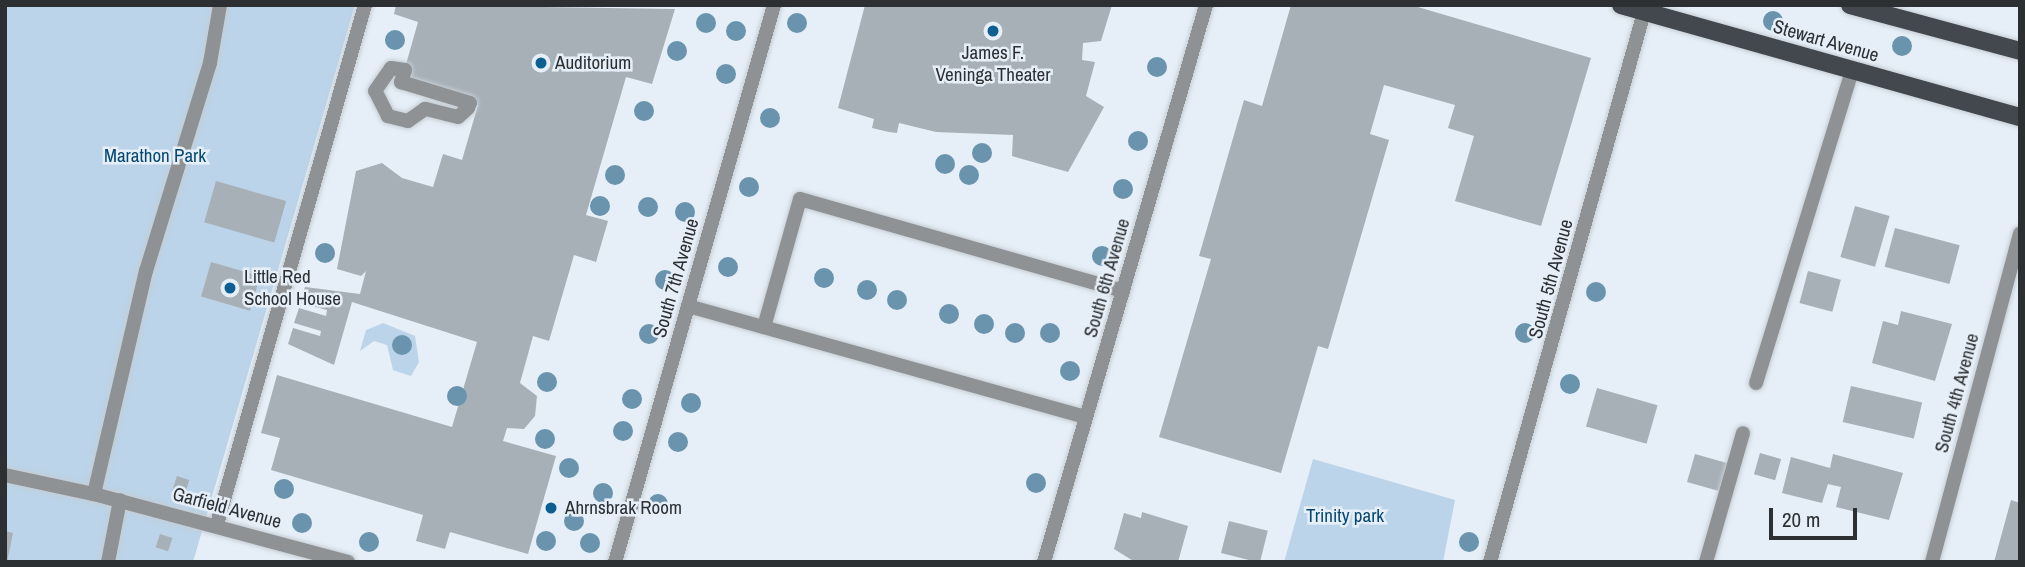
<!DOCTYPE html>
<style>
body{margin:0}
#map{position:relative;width:2025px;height:567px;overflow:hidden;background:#e6eff7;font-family:"Archivo Narrow",sans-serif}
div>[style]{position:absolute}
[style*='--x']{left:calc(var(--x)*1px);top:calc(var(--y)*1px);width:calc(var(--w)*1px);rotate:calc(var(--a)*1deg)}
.green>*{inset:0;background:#bbd4e9}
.building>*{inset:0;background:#a7b0b7;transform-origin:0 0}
.roads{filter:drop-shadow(0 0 2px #c5cdd4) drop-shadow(0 0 2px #c5cdd4)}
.lane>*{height:14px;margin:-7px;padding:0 7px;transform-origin:7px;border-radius:7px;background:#8e9295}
.street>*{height:14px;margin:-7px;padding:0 7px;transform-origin:7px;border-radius:7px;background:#8e9295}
.primary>*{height:18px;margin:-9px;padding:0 9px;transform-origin:9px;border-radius:9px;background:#42484e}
.trees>*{width:20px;height:20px;margin:-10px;border-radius:50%;background:#6a93ad}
.dots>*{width:19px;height:19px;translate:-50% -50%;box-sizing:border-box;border:4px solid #e6eff7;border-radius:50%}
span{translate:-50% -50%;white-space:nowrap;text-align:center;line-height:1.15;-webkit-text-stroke:5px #e6eff7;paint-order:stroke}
.street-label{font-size:19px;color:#2c3033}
.poi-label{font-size:19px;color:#2c3033}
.left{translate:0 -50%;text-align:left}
.park-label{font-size:19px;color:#054871}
.frame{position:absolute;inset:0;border:7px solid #2c3033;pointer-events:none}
.scale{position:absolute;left:1769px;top:508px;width:88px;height:32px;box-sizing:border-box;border:4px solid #2c3033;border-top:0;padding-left:9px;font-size:21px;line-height:24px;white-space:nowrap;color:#2c3033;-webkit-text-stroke:5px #e6eff7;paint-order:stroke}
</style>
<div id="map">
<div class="green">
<i style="clip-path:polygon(5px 5px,355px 5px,193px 562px,5px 562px)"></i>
<i style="clip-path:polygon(383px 323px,415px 336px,419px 362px,411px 376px,393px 370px,387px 345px,374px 341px,360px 351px,366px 330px)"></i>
<i style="clip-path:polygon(1313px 459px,1455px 500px,1443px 562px,1284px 562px)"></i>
</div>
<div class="building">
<i style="clip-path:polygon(396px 5px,675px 9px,652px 84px,626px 77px,586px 215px,608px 221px,596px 262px,574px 255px,549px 341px,533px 336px,520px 383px,537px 396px,535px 416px,524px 429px,507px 428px,503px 441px,556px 456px,528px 554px,450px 532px,445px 549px,416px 541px,423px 515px,271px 470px,280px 438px,261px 433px,277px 375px,452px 427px,477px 342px,352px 302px,334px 365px,288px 344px,293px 328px,320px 336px,321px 331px,294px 323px,299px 308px,326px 316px,327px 310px,300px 303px,305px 287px,360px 294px,366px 271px,361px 276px,337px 269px,356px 171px,382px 163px,402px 178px,433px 187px,443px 154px,462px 160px,478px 105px,401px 82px,418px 22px,394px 14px)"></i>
<i style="clip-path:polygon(865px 5px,1112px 5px,1101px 41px,1083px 43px,1082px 60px,1095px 62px,1086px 96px,1104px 107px,1068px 172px,1012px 156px,1013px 135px,936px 132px,899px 123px,897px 133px,889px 132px,872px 128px,874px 119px,838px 108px)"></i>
<i style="clip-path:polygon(1291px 5px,1411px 5px,1591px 58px,1541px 226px,1455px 201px,1474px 136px,1448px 128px,1455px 105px,1384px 85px,1370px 134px,1389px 140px,1328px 349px,1318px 346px,1281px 473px,1159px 437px,1211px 259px,1199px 256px,1244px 100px,1262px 106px)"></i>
<i style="left:216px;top:181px;width:73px;height:43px;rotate:16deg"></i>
<i style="left:1855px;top:206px;width:36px;height:53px;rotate:16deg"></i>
<i style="left:1895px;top:228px;width:67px;height:40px;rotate:15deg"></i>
<i style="left:211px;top:262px;width:51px;height:36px;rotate:16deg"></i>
<i style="left:1808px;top:271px;width:34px;height:33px;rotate:15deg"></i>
<i style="clip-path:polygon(1901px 311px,1952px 324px,1935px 381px,1872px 363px,1883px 321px,1898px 325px)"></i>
<i style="left:1851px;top:386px;width:73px;height:37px;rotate:13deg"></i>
<i style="left:1597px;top:388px;width:63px;height:40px;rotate:16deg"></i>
<i style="left:1760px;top:453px;width:22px;height:22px;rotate:16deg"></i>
<i style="left:1695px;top:454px;width:33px;height:29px;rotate:16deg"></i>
<i style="clip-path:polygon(1833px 454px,1903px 473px,1889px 520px,1836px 507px,1841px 487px,1828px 484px,1822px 503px,1782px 493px,1791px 457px,1830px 468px)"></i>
<i style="left:177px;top:476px;width:13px;height:15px;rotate:18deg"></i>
<i style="clip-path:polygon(2011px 500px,2020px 503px,2020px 562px,1994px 562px)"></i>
<i style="clip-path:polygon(1142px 512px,1188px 526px,1178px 562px,1135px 562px,1114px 549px,1124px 513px,1141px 518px)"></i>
<i style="left:1229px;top:521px;width:40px;height:33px;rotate:14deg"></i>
<i style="clip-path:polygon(5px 531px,13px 533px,7px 562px,5px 562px)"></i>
<i style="left:160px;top:534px;width:13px;height:14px;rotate:18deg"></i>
</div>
<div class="roads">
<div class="lane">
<i style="--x:688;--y:306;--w:413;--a:15.6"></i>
<i style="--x:764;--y:327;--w:133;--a:-74.3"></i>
<i style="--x:800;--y:199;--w:336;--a:15.9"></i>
<i style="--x:1756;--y:383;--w:327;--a:-72.9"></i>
<i style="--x:5;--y:475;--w:91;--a:12.1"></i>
<i style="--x:94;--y:494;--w:229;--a:-76.9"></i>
<i style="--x:146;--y:271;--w:218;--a:-72.9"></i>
<i style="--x:210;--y:63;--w:59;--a:-80.2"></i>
<i style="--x:217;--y:524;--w:540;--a:-74.08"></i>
<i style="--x:108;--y:562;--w:63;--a:-79"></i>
<i style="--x:1706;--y:562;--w:134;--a:-74"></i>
</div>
<div class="street">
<i style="--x:391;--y:68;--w:14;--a:8"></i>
<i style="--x:405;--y:70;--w:13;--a:108"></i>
<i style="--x:401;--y:82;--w:72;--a:16.9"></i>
<i style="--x:470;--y:103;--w:5;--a:112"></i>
<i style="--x:468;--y:108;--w:13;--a:138"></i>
<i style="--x:458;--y:117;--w:34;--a:-166"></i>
<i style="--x:425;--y:109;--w:21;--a:145"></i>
<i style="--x:408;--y:121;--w:21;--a:-166"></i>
<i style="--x:388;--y:116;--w:28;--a:-117"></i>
<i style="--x:375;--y:91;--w:28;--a:-55"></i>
<i style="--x:94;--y:494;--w:263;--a:15"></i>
<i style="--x:615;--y:562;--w:579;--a:-74.07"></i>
<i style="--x:1044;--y:562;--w:580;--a:-73.78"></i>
<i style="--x:1490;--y:562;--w:578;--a:-74.35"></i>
<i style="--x:1932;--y:562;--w:340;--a:-75"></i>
</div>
<div class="primary">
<i style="--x:1621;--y:5;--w:414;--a:15.7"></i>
<i style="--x:1850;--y:5;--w:176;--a:15.1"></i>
</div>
</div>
<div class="trees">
<i style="left:1773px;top:21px"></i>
<i style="left:706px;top:23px"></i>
<i style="left:797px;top:23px"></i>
<i style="left:736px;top:31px"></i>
<i style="left:395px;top:40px"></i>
<i style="left:1902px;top:46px"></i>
<i style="left:677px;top:51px"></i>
<i style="left:1157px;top:67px"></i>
<i style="left:726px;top:74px"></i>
<i style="left:644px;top:111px"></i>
<i style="left:770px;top:118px"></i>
<i style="left:1138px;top:141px"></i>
<i style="left:982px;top:153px"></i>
<i style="left:945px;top:164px"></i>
<i style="left:615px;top:175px"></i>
<i style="left:969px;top:175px"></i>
<i style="left:749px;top:187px"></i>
<i style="left:1123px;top:189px"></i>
<i style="left:600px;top:206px"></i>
<i style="left:648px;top:207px"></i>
<i style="left:685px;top:212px"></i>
<i style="left:325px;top:253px"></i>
<i style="left:1102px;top:256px"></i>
<i style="left:728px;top:267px"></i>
<i style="left:824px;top:278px"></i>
<i style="left:665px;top:280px"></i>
<i style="left:867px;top:290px"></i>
<i style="left:1596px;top:292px"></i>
<i style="left:897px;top:300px"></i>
<i style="left:949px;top:314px"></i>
<i style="left:984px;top:324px"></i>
<i style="left:1015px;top:333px"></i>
<i style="left:1050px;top:333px"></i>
<i style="left:1525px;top:333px"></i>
<i style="left:649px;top:334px"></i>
<i style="left:402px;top:345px"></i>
<i style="left:1070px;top:371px"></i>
<i style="left:547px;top:382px"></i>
<i style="left:1570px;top:384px"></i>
<i style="left:457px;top:396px"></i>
<i style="left:632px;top:399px"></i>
<i style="left:691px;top:403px"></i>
<i style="left:623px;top:431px"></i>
<i style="left:545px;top:439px"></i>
<i style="left:678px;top:442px"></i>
<i style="left:569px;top:468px"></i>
<i style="left:1036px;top:483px"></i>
<i style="left:284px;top:489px"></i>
<i style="left:603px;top:493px"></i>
<i style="left:658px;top:504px"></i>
<i style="left:574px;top:521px"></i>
<i style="left:302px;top:523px"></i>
<i style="left:546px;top:541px"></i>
<i style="left:369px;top:542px"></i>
<i style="left:1469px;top:542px"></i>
<i style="left:590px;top:543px"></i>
</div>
<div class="dots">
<i style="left:993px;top:31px;background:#0e5f91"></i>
<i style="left:541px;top:63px;background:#0e5f91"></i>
<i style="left:230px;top:288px;background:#0e5f91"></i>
<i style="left:551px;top:508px;background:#0e5f91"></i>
</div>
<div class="street-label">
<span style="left:1826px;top:41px;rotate:16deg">Stewart Avenue</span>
<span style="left:676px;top:278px;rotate:-74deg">South 7th Avenue</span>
<span style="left:1107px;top:278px;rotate:-74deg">South 6th Avenue</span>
<span style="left:1551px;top:279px;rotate:-75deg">South 5th Avenue</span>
<span style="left:1957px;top:393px;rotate:-75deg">South 4th Avenue</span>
<span style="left:227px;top:508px;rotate:15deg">Garfield Avenue</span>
</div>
<div class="poi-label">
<span style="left:993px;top:64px">James F.<br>Veninga Theater</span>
<span class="left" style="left:555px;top:63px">Auditorium</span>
<span class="left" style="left:244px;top:288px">Little Red<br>School House</span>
<span class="left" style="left:565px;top:508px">Ahrnsbrak Room</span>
</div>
<div class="park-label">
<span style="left:155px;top:156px">Marathon Park</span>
<span style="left:1345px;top:516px">Trinity park</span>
</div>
<div class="frame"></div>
<div class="scale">20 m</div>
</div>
